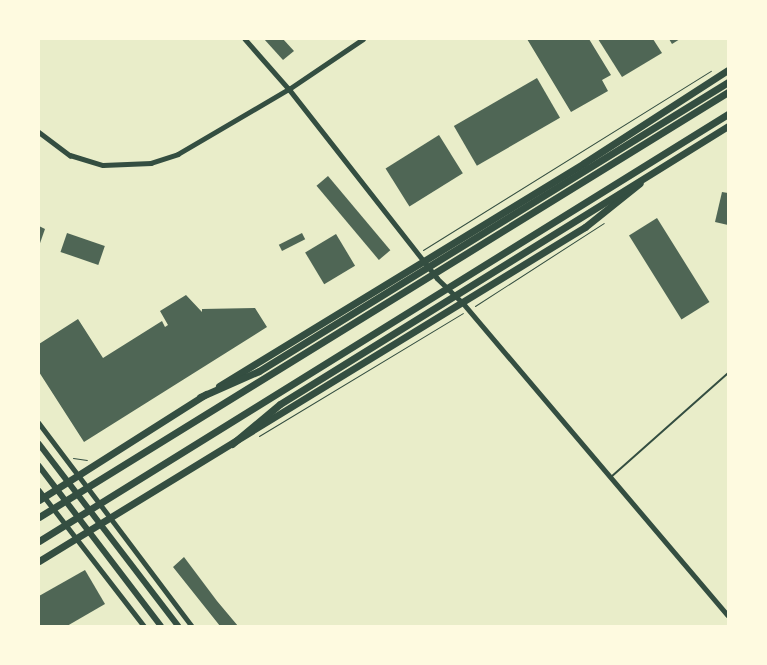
<!DOCTYPE html>
<style>
body{margin:0}
#map{position:relative;width:767px;height:665px;overflow:hidden;background:#e9edc9;font-family:"Space Grotesk",sans-serif}
div>[style]{position:absolute}
[style*='--x']{left:calc(var(--x)*1px);top:calc(var(--y)*1px);width:calc(var(--w)*1px);rotate:calc(var(--a)*1deg)}
.building>*{inset:0;background:#4f6655;transform-origin:0 0}
.path>*{height:1px;margin:-0.5px;padding:0 0.5px;transform-origin:0.5px;border-radius:0.5px;background:#344e41}
.service>*{height:2px;margin:-1px;padding:0 1px;transform-origin:1px;border-radius:1px;background:#344e41}
.minor>*{height:4.5px;margin:-2.25px;padding:0 2.25px;transform-origin:2.25px;border-radius:2.25px;background:#344e41}
.secondary>*{height:6px;margin:-3px;padding:0 3px;transform-origin:3px;border-radius:3px;background:#344e41}
.primary>*{height:7px;margin:-3.5px;padding:0 3.5px;transform-origin:3.5px;border-radius:3.5px;background:#344e41}
.trunk>*{height:7px;margin:-3.5px;padding:0 3.5px;transform-origin:3.5px;border-radius:3.5px;background:#344e41}
span{translate:-50% -50%;white-space:nowrap;text-align:center;line-height:1.15;-webkit-text-stroke:4px #fefae0;paint-order:stroke}
.frame{position:absolute;inset:0;border:40px solid #fefae0;pointer-events:none}
</style>
<div id="map">
<div class="building">
<i style="clip-path:polygon(264px 39px,283px 39px,294px 51px,283px 60px)"></i>
<i style="clip-path:polygon(527px 39px,589px 39px,611px 75px,602px 80px,608px 91px,571px 112px)"></i>
<i style="clip-path:polygon(598px 39px,653px 39px,662px 53px,622px 77px)"></i>
<i style="clip-path:polygon(669px 39px,680px 39px,672px 44px)"></i>
<i style="left:537px;top:78px;width:46px;height:96px;rotate:60deg"></i>
<i style="left:439px;top:135px;width:45px;height:63px;rotate:58deg"></i>
<i style="left:328px;top:176px;width:97px;height:15px;rotate:50deg"></i>
<i style="clip-path:polygon(722px 192px,728px 193px,728px 225px,715px 222px)"></i>
<i style="left:657px;top:218px;width:99px;height:33px;rotate:58deg"></i>
<i style="clip-path:polygon(39px 226px,45px 229px,39px 246px)"></i>
<i style="left:67px;top:233px;width:40px;height:20px;rotate:19deg"></i>
<i style="left:302px;top:233px;width:7px;height:26px;rotate:63deg"></i>
<i style="left:336px;top:234px;width:37px;height:36px;rotate:59deg"></i>
<i style="clip-path:polygon(186px 295px,202px 312px,202px 309px,255px 308px,267px 327px,84px 442px,39px 372px,39px 344px,78px 319px,103px 358px,162px 321px,165px 327px,168px 325px,160px 311px)"></i>
<i style="clip-path:polygon(184px 557px,217px 601px,238px 626px,220px 626px,173px 567px)"></i>
<i style="clip-path:polygon(85px 570px,105px 604px,67px 626px,39px 626px,39px 596px)"></i>
</div>
<div class="path">
<i style="--x:423;--y:250;--w:339;--a:-31.9"></i>
<i style="--x:475;--y:306;--w:153;--a:-32.8"></i>
<i style="--x:259;--y:436;--w:238;--a:-31.1"></i>
<i style="--x:73;--y:458;--w:14;--a:8"></i>
</div>
<div class="service">
<i style="--x:611;--y:477;--w:157;--a:-41.6"></i>
</div>
<div class="minor">
<i style="--x:245;--y:39;--w:67;--a:48.7"></i>
<i style="--x:289;--y:89;--w:240;--a:51.9"></i>
<i style="--x:437;--y:278;--w:36;--a:44"></i>
<i style="--x:463;--y:303;--w:409;--a:49.7"></i>
<i style="--x:39;--y:132;--w:39;--a:37"></i>
<i style="--x:70;--y:155;--w:34;--a:17"></i>
<i style="--x:103;--y:165;--w:48;--a:-2.4"></i>
<i style="--x:151;--y:163;--w:28;--a:-18"></i>
<i style="--x:178;--y:154;--w:129;--a:-30.4"></i>
<i style="--x:289;--y:89;--w:89;--a:-34"></i>
<i style="--x:39;--y:423;--w:254;--a:53"></i>
<i style="--x:39;--y:490;--w:172;--a:52.3"></i>
</div>
<div class="secondary">
<i style="--x:39;--y:444;--w:229;--a:52.6"></i>
<i style="--x:39;--y:466;--w:201;--a:52.7"></i>
</div>
<div class="primary">
<i style="--x:219;--y:386;--w:428;--a:-31.4"></i>
<i style="--x:584;--y:163;--w:171;--a:-32.9"></i>
<i style="--x:39;--y:500;--w:198;--a:-32.4"></i>
<i style="--x:39;--y:561;--w:640;--a:-31.46"></i>
<i style="--x:585;--y:227;--w:70;--a:-38.7"></i>
</div>
<div class="trunk">
<i style="--x:200;--y:397;--w:64;--a:-23.8"></i>
<i style="--x:259;--y:371;--w:551;--a:-31.64"></i>
<i style="--x:232;--y:444;--w:62;--a:-39.8"></i>
<i style="--x:280;--y:404;--w:527;--a:-31.82"></i>
<i style="--x:39;--y:517;--w:810;--a:-31.67"></i>
<i style="--x:39;--y:541;--w:811;--a:-31.79"></i>
</div>
<div class="frame"></div>
</div>
